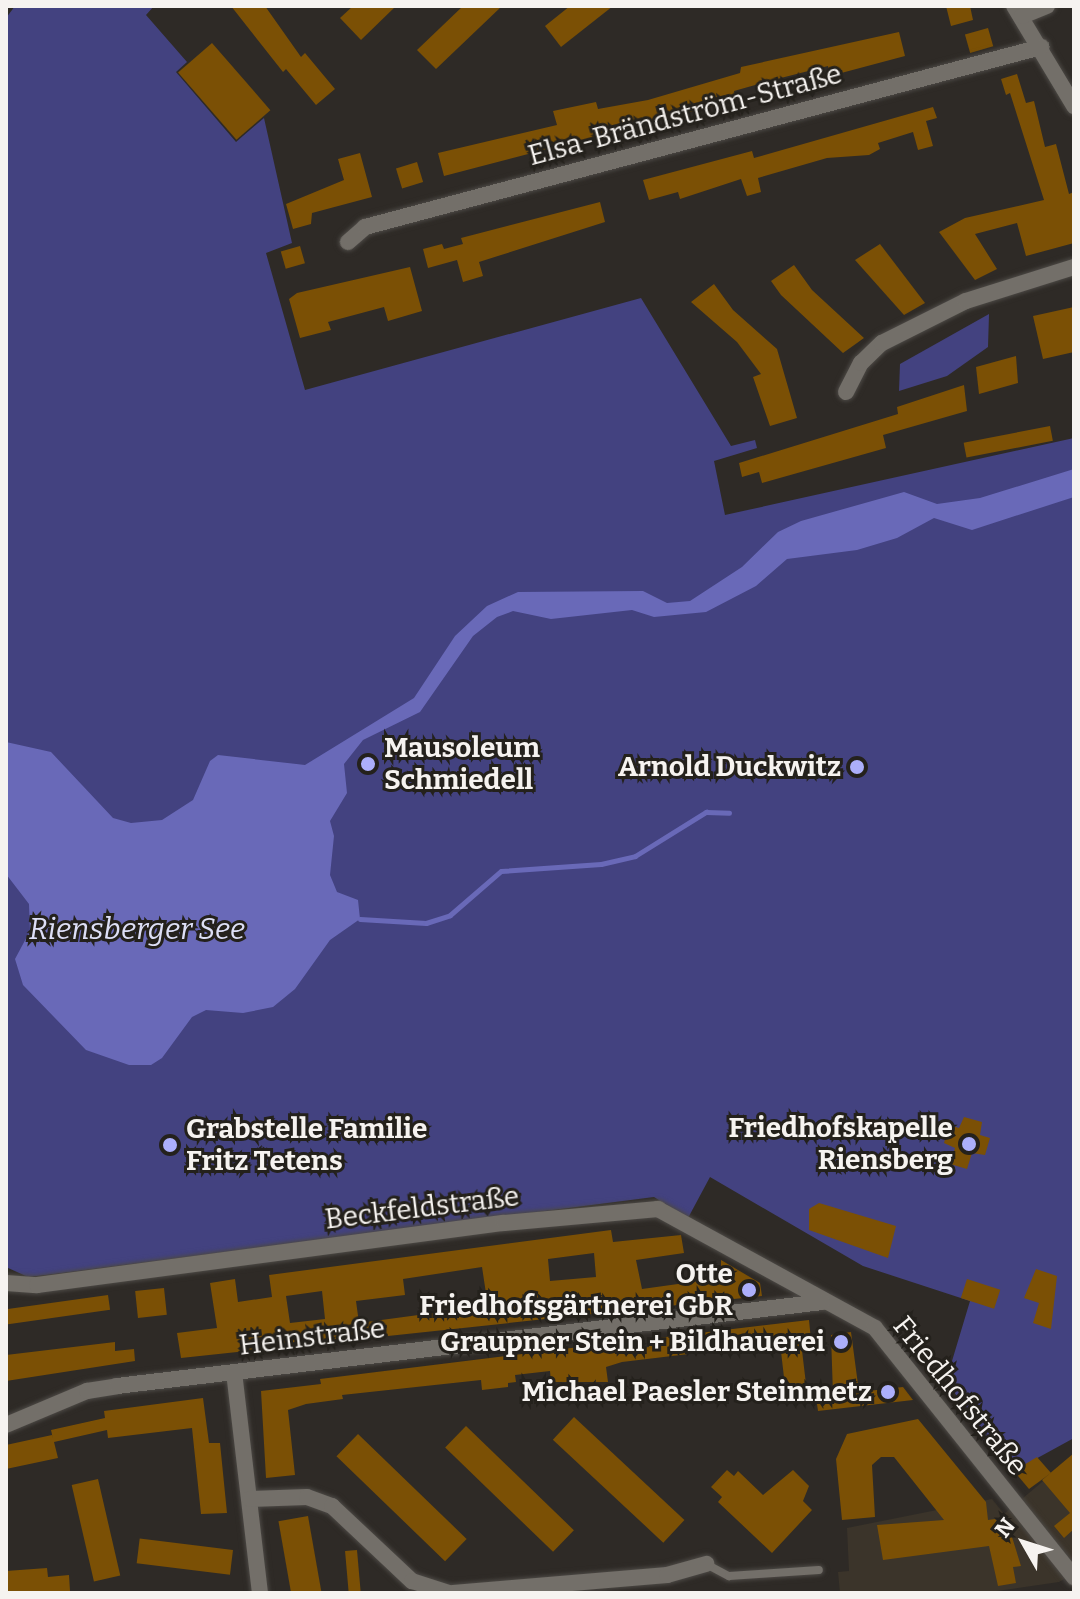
<!DOCTYPE html>
<meta charset="utf-8">
<style>
body{margin:0}
#map{position:relative;width:1080px;height:1599px;overflow:hidden;background:#2e2a26;font-family:Bitter,serif}
div>[style]{position:absolute}
[style*='--x']{left:calc(var(--x)*1px);top:calc(var(--y)*1px);width:calc(var(--w)*1px);rotate:calc(var(--a)*1deg)}
.built>*{inset:0;background:#3b342a}
.green>*{inset:0;background:#434280}
.water>*{inset:0;background:#6969b8}
.stream>*{height:5px;margin:-2.5px;padding:0 2.5px;transform-origin:2.5px;border-radius:2.5px;background:#6969b8}
.building>*{inset:0;background:#7b5005;transform-origin:0 0}
.roads{filter:drop-shadow(0 0 2px #4c4945) drop-shadow(0 0 2px #4c4945)}
.lane>*{height:8px;margin:-4px;padding:0 4px;transform-origin:4px;border-radius:4px;background:#736f69}
.street>*{height:16px;margin:-8px;padding:0 8px;transform-origin:8px;border-radius:8px;background:#736f69}
.dots>*{width:22px;height:22px;translate:-50% -50%;box-sizing:border-box;border:4px solid #24211c;border-radius:50%}
span{translate:-50% -50%;white-space:nowrap;text-align:center;line-height:1.15;-webkit-text-stroke:6px #24211c;paint-order:stroke}
.street-label{font-size:28px;color:#f6f3f0}
.poi-label{font-size:28px;color:#f6f3f0;font-weight:700}
.left{translate:0 -50%;text-align:left}
.right{translate:-100% -50%;text-align:right}
.water-label{font-size:30px;color:#dddff6;font-style:italic}
.frame{position:absolute;inset:0;border:8px solid #f6f3f0;pointer-events:none}
.north{position:absolute;left:984px;top:1503px;width:80px;height:80px;-webkit-text-stroke:6px #24211c;paint-order:stroke;rotate:309deg;font-size:22px;font-weight:700;line-height:32px;text-align:center;color:#f6f3f0}
.north::after{content:'';display:block;margin:auto;width:28px;height:36px;background:#f6f3f0;clip-path:polygon(50% 0,100% 100%,50% 72%,0 100%)}
</style>
<div id="map">
<div class="built">
<i style="clip-path:polygon(1074px 1455px,1074px 1573px,1059px 1582px,983px 1593px,840px 1593px,838px 1572px,849px 1571px,847px 1528px,992px 1499px,1004px 1514px)"></i>
</div>
<div class="green">
<i style="clip-path:polygon(15px 6px,154px 6px,146px 15px,187px 62px,176px 72px,236px 142px,264px 118px,292px 243px,266px 253px,305px 390px,641px 298px,731px 446px,755px 440px,757px 448px,714px 461px,725px 515px,1074px 438px,1074px 1438px,1010px 1473px,977px 1432px,980px 1429px,952px 1389px,952px 1361px,970px 1301px,863px 1266px,710px 1177px,688px 1218px,654px 1197px,54px 1274px,28px 1277px,6px 1267px,6px 18px)"></i>
<i style="clip-path:polygon(989px 314px,988px 347px,947px 376px,899px 391px,900px 364px)"></i>
</div>
<div class="water">
<i style="clip-path:polygon(1074px 469px,1074px 497px,972px 530px,934px 518px,897px 538px,857px 550px,787px 559px,756px 586px,706px 612px,654px 617px,632px 610px,551px 619px,513px 611px,497px 617px,473px 636px,420px 712px,363px 740px,344px 764px,347px 793px,330px 821px,334px 836px,330px 875px,337px 892px,358px 900px,360px 919px,330px 940px,295px 989px,273px 1007px,243px 1013px,206px 1010px,192px 1017px,162px 1058px,151px 1065px,129px 1065px,86px 1050px,23px 985px,15px 959px,30px 931px,29px 904px,6px 874px,6px 742px,51px 752px,113px 818px,131px 823px,162px 820px,193px 800px,210px 761px,218px 755px,305px 765px,414px 698px,455px 636px,487px 606px,518px 592px,643px 591px,667px 603px,690px 601px,742px 567px,778px 532px,801px 521px,904px 492px,937px 504px,980px 498px)"></i>
</div>
<div class="stream">
<i style="--x:360;--y:919;--w:66;--a:3.5"></i>
<i style="--x:426;--y:923;--w:25;--a:-18"></i>
<i style="--x:450;--y:915;--w:67;--a:-40.8"></i>
<i style="--x:501;--y:871;--w:100;--a:-4"></i>
<i style="--x:601;--y:864;--w:35;--a:-13"></i>
<i style="--x:635;--y:856;--w:84;--a:-31.8"></i>
<i style="--x:706;--y:812;--w:23;--a:2"></i>
</div>
<div class="building">
<i style="clip-path:polygon(231px 6px,265px 6px,301px 57px,305px 53px,335px 89px,316px 105px,286px 69px,283px 72px)"></i>
<i style="clip-path:polygon(353px 6px,396px 6px,361px 40px,340px 18px)"></i>
<i style="clip-path:polygon(463px 6px,502px 6px,436px 69px,417px 50px)"></i>
<i style="clip-path:polygon(570px 6px,613px 6px,561px 47px,545px 26px)"></i>
<i style="clip-path:polygon(946px 6px,970px 6px,973px 20px,951px 26px)"></i>
<i style="left:988px;top:28px;width:19px;height:24px;rotate:74deg"></i>
<i style="clip-path:polygon(899px 32px,905px 56px,830px 76px,828px 66px,773px 80px,734px 91px,736px 100px,444px 176px,438px 153px,557px 125px,553px 111px,596px 102px,598px 109px,648px 100px,740px 73px,741px 67px)"></i>
<i style="left:212px;top:43px;width:89px;height:45px;rotate:49deg"></i>
<i style="clip-path:polygon(1017px 74px,1026px 103px,1034px 101px,1045px 147px,1056px 144px,1069px 194px,1074px 192px,1074px 243px,1026px 256px,1017px 223px,975px 234px,997px 269px,975px 280px,939px 232px,965px 218px,1044px 200px,1010px 93px,1006px 95px,1001px 79px)"></i>
<i style="clip-path:polygon(933px 107px,937px 118px,926px 121px,933px 146px,918px 150px,913px 132px,878px 143px,880px 149px,869px 155px,827px 158px,758px 178px,761px 192px,747px 196px,741px 179px,680px 199px,678px 192px,649px 200px,643px 180px,752px 151px,754px 158px)"></i>
<i style="clip-path:polygon(360px 153px,372px 197px,312px 213px,311px 224px,293px 229px,286px 204px,344px 180px,338px 159px)"></i>
<i style="left:417px;top:162px;width:21px;height:22px;rotate:73deg"></i>
<i style="clip-path:polygon(600px 202px,605px 222px,479px 262px,483px 276px,463px 282px,457px 260px,428px 268px,423px 249px,442px 244px,444px 249px,463px 244px,461px 238px)"></i>
<i style="clip-path:polygon(880px 244px,925px 303px,904px 315px,855px 260px)"></i>
<i style="left:300px;top:246px;width:18px;height:20px;rotate:74deg"></i>
<i style="clip-path:polygon(794px 265px,812px 290px,864px 338px,843px 353px,781px 295px,771px 281px)"></i>
<i style="clip-path:polygon(410px 267px,422px 311px,388px 321px,384px 307px,328px 322px,331px 330px,300px 338px,289px 299px,297px 293px)"></i>
<i style="clip-path:polygon(714px 284px,733px 310px,777px 349px,797px 418px,770px 426px,753px 377px,761px 374px,737px 342px,691px 302px)"></i>
<i style="clip-path:polygon(1074px 307px,1074px 352px,1043px 359px,1033px 316px)"></i>
<i style="clip-path:polygon(1016px 356px,1018px 383px,979px 394px,976px 367px)"></i>
<i style="clip-path:polygon(964px 385px,967px 411px,883px 435px,886px 448px,762px 483px,759px 472px,742px 477px,739px 463px,898px 414px,897px 407px)"></i>
<i style="left:1050px;top:426px;width:15px;height:88px;rotate:79deg"></i>
<i style="left:370px;top:753px;width:16px;height:14px;rotate:60deg"></i>
<i style="clip-path:polygon(964px 1117px,982px 1122px,980px 1135px,990px 1138px,985px 1155px,972px 1153px,967px 1169px,950px 1164px,955px 1148px,944px 1143px,949px 1125px,959px 1128px)"></i>
<i style="clip-path:polygon(819px 1203px,896px 1226px,888px 1258px,809px 1230px,809px 1209px)"></i>
<i style="clip-path:polygon(evenodd,611px 1230px,613px 1242px,681px 1235px,684px 1253px,636px 1260px,642px 1289px,721px 1278px,721px 1260px,760px 1283px,762px 1296px,181px 1358px,177px 1333px,217px 1328px,210px 1283px,235px 1279px,238px 1302px,272px 1297px,269px 1275px,611px 1230px,594px 1253px,596px 1277px,550px 1281px,548px 1259px,594px 1253px,611px 1230px,482px 1267px,487px 1300px,462px 1304px,463px 1309px,359px 1323px,356px 1301px,405px 1295px,403px 1279px,482px 1267px,611px 1230px,322px 1291px,325px 1319px,290px 1323px,286px 1296px,322px 1291px)"></i>
<i style="clip-path:polygon(1036px 1269px,1057px 1276px,1051px 1329px,1033px 1323px,1039px 1303px,1024px 1298px)"></i>
<i style="left:967px;top:1279px;width:35px;height:20px;rotate:18deg"></i>
<i style="left:164px;top:1288px;width:27px;height:29px;rotate:84deg"></i>
<i style="left:108px;top:1295px;width:15px;height:103px;rotate:82deg"></i>
<i style="clip-path:polygon(809px 1320px,811px 1340px,801px 1342px,806px 1384px,785px 1386px,780px 1343px,622px 1362px,606px 1367px,608px 1382px,551px 1382px,550px 1371px,515px 1375px,516px 1382px,508px 1383px,508px 1387px,482px 1390px,481px 1380px,342px 1395px,343px 1399px,306px 1404px,288px 1410px,295px 1475px,266px 1478px,261px 1391px,321px 1384px,320px 1379px,620px 1342px,621px 1351px,649px 1347px,649px 1339px)"></i>
<i style="clip-path:polygon(851px 1332px,859px 1392px,903px 1387px,913px 1400px,818px 1411px,816px 1397px,833px 1395px,831px 1335px)"></i>
<i style="clip-path:polygon(115px 1342px,115px 1351px,134px 1349px,135px 1361px,6px 1381px,6px 1355px)"></i>
<i style="clip-path:polygon(203px 1398px,209px 1443px,220px 1443px,227px 1513px,201px 1514px,192px 1428px,108px 1438px,107px 1430px,54px 1442px,58px 1458px,6px 1469px,6px 1445px,52px 1435px,53px 1439px,51px 1430px,105px 1418px,104px 1411px)"></i>
<i style="left:574px;top:1417px;width:151px;height:31px;rotate:43deg"></i>
<i style="clip-path:polygon(918px 1419px,986px 1502px,988px 1520px,995px 1519px,1012px 1537px,1021px 1566px,1013px 1567px,1016px 1583px,998px 1586px,989px 1546px,883px 1560px,877px 1525px,944px 1520px,894px 1457px,881px 1457px,872px 1465px,875px 1517px,842px 1520px,836px 1459px,847px 1434px)"></i>
<i style="left:466px;top:1426px;width:150px;height:30px;rotate:44deg"></i>
<i style="left:358px;top:1434px;width:151px;height:31px;rotate:44deg"></i>
<i style="clip-path:polygon(1074px 1453px,1074px 1529px,1064px 1538px,1054px 1526px,1070px 1513px,1042px 1480px)"></i>
<i style="clip-path:polygon(1037px 1457px,1051px 1473px,1029px 1489px,1014px 1471px)"></i>
<i style="clip-path:polygon(727px 1470px,734px 1476px,738px 1471px,763px 1495px,793px 1470px,809px 1486px,803px 1501px,812px 1510px,772px 1553px,718px 1502px,722px 1497px,711px 1487px)"></i>
<i style="left:98px;top:1479px;width:99px;height:27px;rotate:77deg"></i>
<i style="left:308px;top:1516px;width:78px;height:30px;rotate:80deg"></i>
<i style="left:233px;top:1550px;width:25px;height:94px;rotate:97deg"></i>
<i style="left:357px;top:1550px;width:43px;height:12px;rotate:85deg"></i>
<i style="clip-path:polygon(47px 1568px,48px 1577px,69px 1575px,70px 1591px,6px 1593px,6px 1571px)"></i>
</div>
<div class="roads">
<div class="lane">
<i style="--x:706;--y:1564;--w:26;--a:28"></i>
<i style="--x:729;--y:1576;--w:90;--a:-3.8"></i>
</div>
<div class="street">
<i style="--x:1014;--y:6;--w:117;--a:59"></i>
<i style="--x:1022;--y:16;--w:27;--a:-22"></i>
<i style="--x:348;--y:242;--w:23;--a:-41"></i>
<i style="--x:365;--y:227;--w:700;--a:-14.91"></i>
<i style="--x:846;--y:392;--w:33;--a:-63"></i>
<i style="--x:861;--y:363;--w:29;--a:-44"></i>
<i style="--x:882;--y:343;--w:94;--a:-26.6"></i>
<i style="--x:966;--y:301;--w:113;--a:-17.5"></i>
<i style="--x:6;--y:1283;--w:31;--a:4"></i>
<i style="--x:37;--y:1285;--w:471;--a:-7.6"></i>
<i style="--x:504;--y:1223;--w:155;--a:-5.2"></i>
<i style="--x:658;--y:1209;--w:247;--a:28.7"></i>
<i style="--x:875;--y:1328;--w:319;--a:51.4"></i>
<i style="--x:234;--y:1372;--w:223;--a:83.3"></i>
<i style="--x:6;--y:1425;--w:88;--a:-22.8"></i>
<i style="--x:87;--y:1391;--w:30;--a:-9"></i>
<i style="--x:117;--y:1386;--w:710;--a:-6.79"></i>
<i style="--x:250;--y:1499;--w:57;--a:-2"></i>
<i style="--x:307;--y:1497;--w:27;--a:20"></i>
<i style="--x:332;--y:1506;--w:110;--a:43.2"></i>
<i style="--x:412;--y:1581;--w:40;--a:18"></i>
<i style="--x:453;--y:1593;--w:215;--a:-4.8"></i>
<i style="--x:667;--y:1575;--w:41;--a:-15.8"></i>
</div>
</div>
<div class="dots">
<i style="left:368px;top:764px;background:#acaffb"></i>
<i style="left:857px;top:767px;background:#acaffb"></i>
<i style="left:969px;top:1144px;background:#acaffb"></i>
<i style="left:170px;top:1145px;background:#acaffb"></i>
<i style="left:749px;top:1290px;background:#acaffb"></i>
<i style="left:841px;top:1342px;background:#acaffb"></i>
<i style="left:888px;top:1392px;background:#acaffb"></i>
</div>
<div class="street-label">
<span style="left:685px;top:115px;rotate:-15deg">Elsa-Brändström-Straße</span>
<span style="left:422px;top:1208px;rotate:-7deg">Beckfeldstraße</span>
<span style="left:312px;top:1337px;rotate:-7deg">Heinstraße</span>
<span style="left:960px;top:1396px;rotate:51deg">Friedhofstraße</span>
</div>
<div class="poi-label">
<span class="left" style="left:384px;top:764px">Mausoleum<br>Schmiedell</span>
<span class="right" style="left:841px;top:767px">Arnold Duckwitz</span>
<span class="right" style="left:953px;top:1144px">Friedhofskapelle<br>Riensberg</span>
<span class="left" style="left:186px;top:1145px">Grabstelle Familie<br>Fritz Tetens</span>
<span class="right" style="left:733px;top:1290px">Otte<br>Friedhofsgärtnerei GbR</span>
<span class="right" style="left:825px;top:1342px">Graupner Stein + Bildhauerei</span>
<span class="right" style="left:872px;top:1392px">Michael Paesler Steinmetz</span>
</div>
<div class="water-label">
<span style="left:137px;top:929px">Riensberger See</span>
</div>
<div class="frame"></div>
<div class="north">N</div>
</div>
